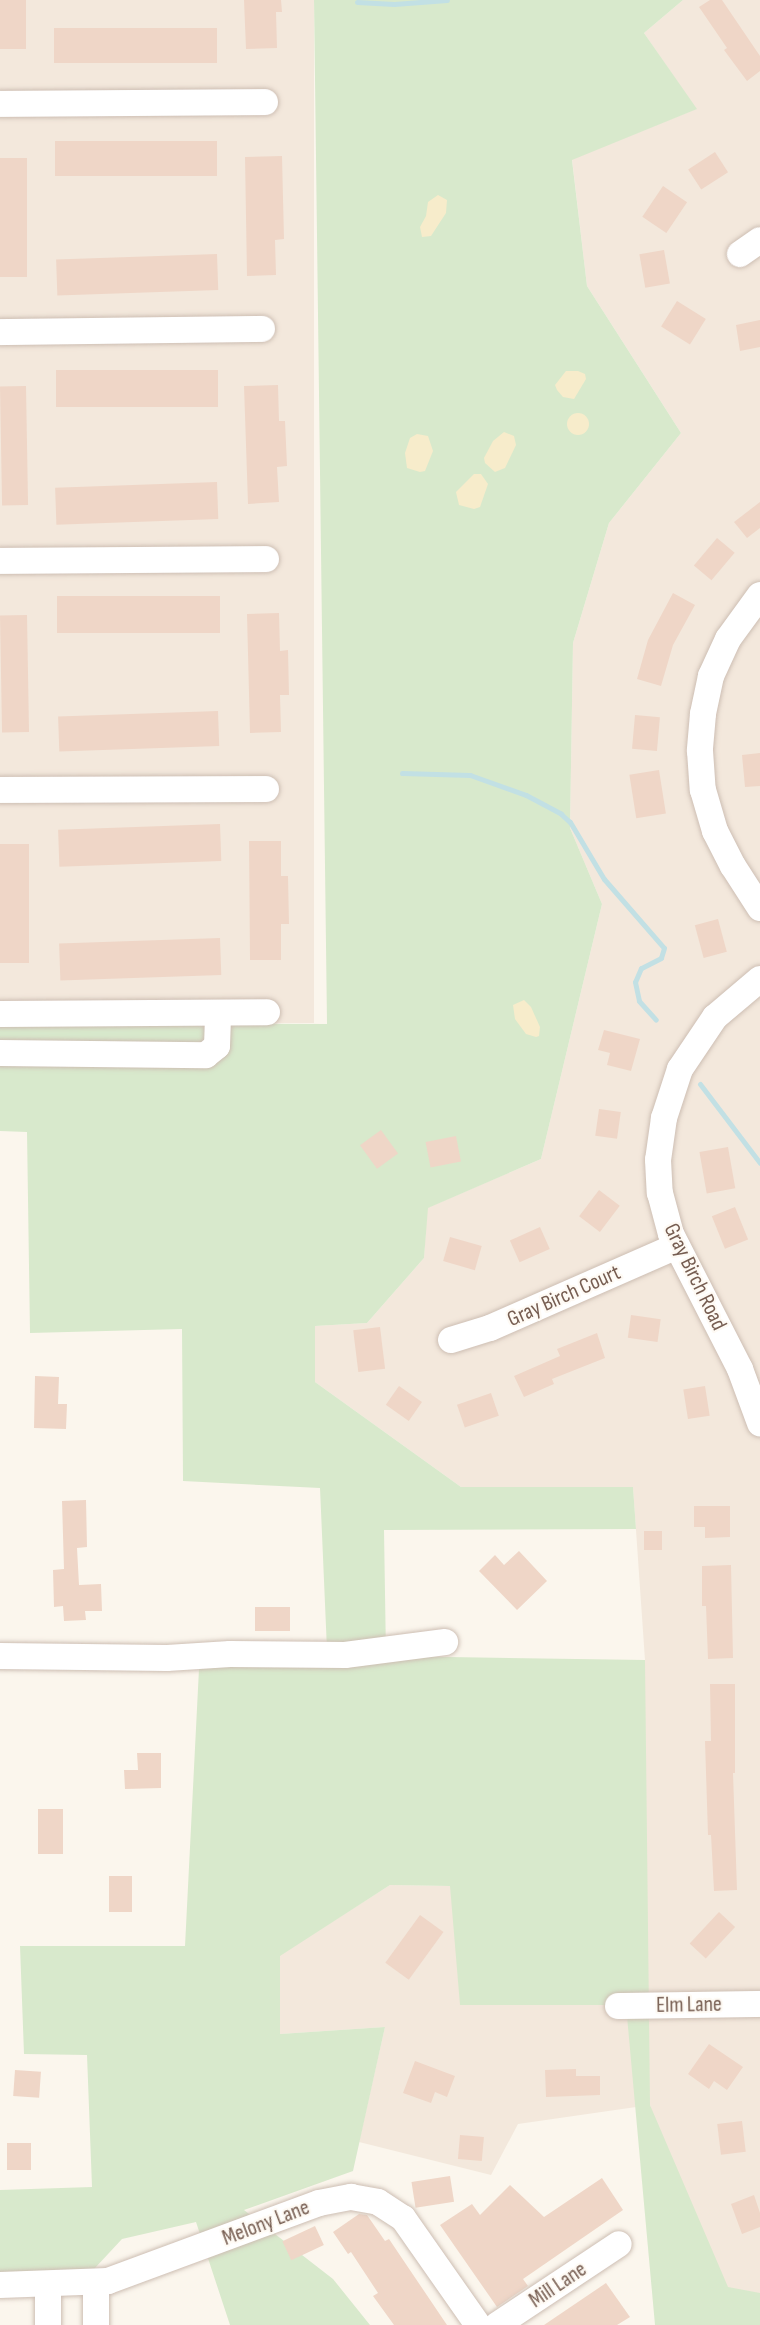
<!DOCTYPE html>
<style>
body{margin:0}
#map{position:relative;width:760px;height:2325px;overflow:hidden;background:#fbf6ed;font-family:"Sofia Sans Condensed",sans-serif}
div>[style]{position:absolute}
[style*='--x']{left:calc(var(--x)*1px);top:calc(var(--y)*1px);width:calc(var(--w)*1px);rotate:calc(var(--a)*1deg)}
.residential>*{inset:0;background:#f3e8dc;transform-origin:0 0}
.green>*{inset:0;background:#d8e9cc}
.sand>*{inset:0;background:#f7eccb}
.round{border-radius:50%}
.stream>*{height:5px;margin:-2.5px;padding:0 2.5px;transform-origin:2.5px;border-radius:2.5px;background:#c2e0e4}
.building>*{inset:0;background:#efd6c7;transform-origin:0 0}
.roads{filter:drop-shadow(0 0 2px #cdbeb3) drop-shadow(0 0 2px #cdbeb3)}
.minor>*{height:26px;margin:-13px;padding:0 13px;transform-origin:13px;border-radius:13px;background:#fff}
span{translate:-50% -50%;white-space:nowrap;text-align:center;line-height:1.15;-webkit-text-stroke:4.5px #fefaf4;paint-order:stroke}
.street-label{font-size:22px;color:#765d51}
</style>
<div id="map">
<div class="residential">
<i style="left:0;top:0;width:314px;height:1023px"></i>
<i style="clip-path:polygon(683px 0,760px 0,760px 2325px,712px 2325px,650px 2105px,518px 2124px,491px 2175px,359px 2142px,385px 2027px,280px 2034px,280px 1955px,390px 1885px,450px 1886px,645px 1660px,633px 1487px,461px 1487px,315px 1382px,315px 1326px,367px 1323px,424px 1258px,427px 1208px,541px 1159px,602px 904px,570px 828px,573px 643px,609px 523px,681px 433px,587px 286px,572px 159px,696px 109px,644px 33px)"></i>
</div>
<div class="green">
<i style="clip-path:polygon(314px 0,683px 0,644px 33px,697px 109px,572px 160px,587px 286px,681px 433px,609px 523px,573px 643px,570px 828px,602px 904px,541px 1159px,428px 1208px,424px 1258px,367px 1323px,315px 1326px,315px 1382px,461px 1487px,633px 1487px,636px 1529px,384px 1530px,386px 1656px,645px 1660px,650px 2105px,728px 2287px,760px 2293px,760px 2325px,655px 2325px,626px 2005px,460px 2005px,450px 1886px,390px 1885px,280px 1956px,280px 2034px,385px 2027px,353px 2171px,244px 2210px,333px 2279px,370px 2325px,230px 2325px,196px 2222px,122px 2239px,82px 2282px,0 2283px,0 2190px,92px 2187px,87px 2055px,24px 2054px,20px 1946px,185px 1946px,200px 1649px,327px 1650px,320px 1488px,183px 1481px,182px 1329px,30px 1333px,27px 1132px,0 1131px,0 1023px,327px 1024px)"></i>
</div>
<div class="sand">
<i style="clip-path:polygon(438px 195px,447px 200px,446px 213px,431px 236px,422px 237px,420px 227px,426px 216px,428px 202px)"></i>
<i style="clip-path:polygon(566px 371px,578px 371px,585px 374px,586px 379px,574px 399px,563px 397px,557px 390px,555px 385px)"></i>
<i class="round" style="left:567px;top:413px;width:22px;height:22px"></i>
<i style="clip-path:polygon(504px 432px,514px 436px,516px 445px,505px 468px,495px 472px,485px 463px,484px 458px,493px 441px)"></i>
<i style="clip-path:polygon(417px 434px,428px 436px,433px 451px,425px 471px,420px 472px,407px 468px,405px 453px,410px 438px)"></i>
<i style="clip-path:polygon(474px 474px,481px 474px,488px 484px,480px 507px,474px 509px,459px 505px,456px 492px)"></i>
<i style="clip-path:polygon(524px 1000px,531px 1007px,540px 1027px,539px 1036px,536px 1037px,526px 1034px,515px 1019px,513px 1005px)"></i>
</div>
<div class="stream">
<i style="--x:357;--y:2;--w:37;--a:3"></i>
<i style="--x:394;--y:4;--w:53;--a:-4.3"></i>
<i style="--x:402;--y:773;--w:68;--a:1.7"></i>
<i style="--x:470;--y:775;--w:59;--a:19.7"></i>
<i style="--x:526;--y:795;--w:40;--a:28"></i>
<i style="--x:561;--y:814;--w:12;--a:42"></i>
<i style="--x:570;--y:822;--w:66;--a:59.2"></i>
<i style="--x:604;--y:879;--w:91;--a:49"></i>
<i style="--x:664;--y:948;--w:10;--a:107"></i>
<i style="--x:661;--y:958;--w:22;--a:153"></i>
<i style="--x:641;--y:968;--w:15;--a:113"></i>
<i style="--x:635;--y:982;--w:19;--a:78"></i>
<i style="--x:639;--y:1001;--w:25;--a:48"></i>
<i style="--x:700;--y:1084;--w:99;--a:52.8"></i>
</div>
<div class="building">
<i style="left:0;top:0;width:26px;height:49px"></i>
<i style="clip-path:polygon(244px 0,281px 0,282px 12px,276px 12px,277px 48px,246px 49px)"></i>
<i style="clip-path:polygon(710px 0,722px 0,760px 56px,760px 71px,747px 81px,724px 50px,727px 48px,699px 7px)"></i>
<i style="left:217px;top:28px;width:35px;height:163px;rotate:90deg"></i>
<i style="left:217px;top:141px;width:35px;height:162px;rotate:90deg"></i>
<i style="left:715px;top:152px;width:24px;height:32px;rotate:57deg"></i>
<i style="clip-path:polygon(282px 156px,284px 239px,275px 240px,276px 275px,247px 276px,245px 157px)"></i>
<i style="left:0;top:158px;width:27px;height:119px"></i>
<i style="left:663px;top:186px;width:29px;height:37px;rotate:34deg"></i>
<i style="left:664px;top:250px;width:34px;height:25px;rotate:80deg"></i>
<i style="left:217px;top:254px;width:36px;height:161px;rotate:88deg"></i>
<i style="left:677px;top:301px;width:34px;height:30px;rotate:32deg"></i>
<i style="clip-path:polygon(760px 320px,760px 347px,740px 351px,736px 325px)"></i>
<i style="left:56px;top:370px;width:162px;height:37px"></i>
<i style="clip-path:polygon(278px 385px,279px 421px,285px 421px,287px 466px,277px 467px,279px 502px,248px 504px,244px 386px)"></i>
<i style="left:26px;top:386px;width:119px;height:26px;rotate:89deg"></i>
<i style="left:217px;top:482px;width:37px;height:162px;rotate:88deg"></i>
<i style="clip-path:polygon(760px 502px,760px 528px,747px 538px,734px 522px)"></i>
<i style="left:717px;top:538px;width:23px;height:36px;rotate:40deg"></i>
<i style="clip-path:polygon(673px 593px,695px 605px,673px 645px,661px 686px,637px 679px,648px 640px)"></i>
<i style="left:220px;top:596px;width:37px;height:163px;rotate:90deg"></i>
<i style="clip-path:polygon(279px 613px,280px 651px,288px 650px,289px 695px,280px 695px,281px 732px,250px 733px,247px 614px)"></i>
<i style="left:27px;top:615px;width:117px;height:27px;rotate:89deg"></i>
<i style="left:218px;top:711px;width:35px;height:160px;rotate:88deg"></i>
<i style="left:635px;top:715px;width:25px;height:34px;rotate:5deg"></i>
<i style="clip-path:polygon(760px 753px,760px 786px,745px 787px,742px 755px)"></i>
<i style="left:659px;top:770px;width:44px;height:30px;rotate:81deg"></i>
<i style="left:220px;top:824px;width:37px;height:162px;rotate:88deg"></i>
<i style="clip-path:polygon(249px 841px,281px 841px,281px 876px,288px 876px,289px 924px,281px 924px,281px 960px,250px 960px)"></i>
<i style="left:0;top:844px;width:29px;height:119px"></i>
<i style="left:718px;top:919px;width:34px;height:24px;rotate:75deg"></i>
<i style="left:220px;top:938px;width:37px;height:161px;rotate:88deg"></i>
<i style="clip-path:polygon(604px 1030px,640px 1039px,631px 1071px,607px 1065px,610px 1053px,598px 1050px)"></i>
<i style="left:599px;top:1109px;width:22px;height:27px;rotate:8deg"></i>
<i style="left:381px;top:1130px;width:29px;height:26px;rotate:54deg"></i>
<i style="left:456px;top:1136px;width:26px;height:31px;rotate:79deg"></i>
<i style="left:728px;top:1147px;width:42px;height:29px;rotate:80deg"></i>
<i style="left:599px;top:1190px;width:26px;height:33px;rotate:37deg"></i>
<i style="left:735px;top:1207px;width:35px;height:25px;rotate:68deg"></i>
<i style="left:540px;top:1227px;width:24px;height:33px;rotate:66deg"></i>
<i style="left:450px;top:1237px;width:33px;height:25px;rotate:16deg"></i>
<i style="left:631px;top:1315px;width:30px;height:23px;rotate:8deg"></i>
<i style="left:380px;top:1327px;width:42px;height:27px;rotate:83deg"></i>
<i style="clip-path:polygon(597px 1333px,605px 1358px,552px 1379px,554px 1384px,524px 1397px,514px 1376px,560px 1356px,557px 1349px)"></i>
<i style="clip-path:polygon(35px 1376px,59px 1377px,58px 1404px,67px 1404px,66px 1429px,34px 1428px)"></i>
<i style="left:399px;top:1386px;width:28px;height:23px;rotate:35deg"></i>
<i style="left:705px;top:1386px;width:30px;height:22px;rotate:81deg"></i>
<i style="left:491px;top:1393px;width:24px;height:36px;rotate:71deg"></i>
<i style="clip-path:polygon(86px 1500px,87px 1547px,77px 1548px,79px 1585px,101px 1584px,102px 1611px,85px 1611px,86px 1620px,64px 1621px,63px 1606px,54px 1607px,53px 1570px,64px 1569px,62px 1501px)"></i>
<i style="clip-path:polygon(694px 1506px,730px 1506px,730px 1537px,705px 1538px,705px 1527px,694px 1527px)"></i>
<i style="left:662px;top:1531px;width:19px;height:18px;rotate:90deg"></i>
<i style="clip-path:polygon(519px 1551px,547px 1581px,517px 1610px,479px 1571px,495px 1555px,504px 1565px)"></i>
<i style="clip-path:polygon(731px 1565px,733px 1658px,708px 1659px,706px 1606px,702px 1606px,702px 1566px)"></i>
<i style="left:290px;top:1607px;width:24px;height:35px;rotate:90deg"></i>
<i style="clip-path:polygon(710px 1684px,735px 1684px,735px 1773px,733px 1773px,737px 1890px,714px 1891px,711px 1835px,708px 1835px,705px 1741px,711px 1741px)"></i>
<i style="clip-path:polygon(137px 1753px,161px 1753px,161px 1788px,125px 1789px,124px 1770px,138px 1770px)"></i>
<i style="left:38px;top:1809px;width:25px;height:45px"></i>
<i style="left:109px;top:1876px;width:23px;height:36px"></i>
<i style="left:719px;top:1912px;width:22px;height:43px;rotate:43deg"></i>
<i style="left:420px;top:1915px;width:29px;height:59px;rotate:36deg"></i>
<i style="clip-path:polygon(709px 2044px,743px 2067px,727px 2090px,714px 2081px,709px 2089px,688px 2074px)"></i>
<i style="clip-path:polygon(415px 2061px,455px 2076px,447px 2097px,435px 2092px,431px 2103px,403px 2093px)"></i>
<i style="clip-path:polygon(576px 2069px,576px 2076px,600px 2076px,600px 2095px,546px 2097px,545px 2070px)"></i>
<i style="left:15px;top:2070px;width:26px;height:26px;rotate:4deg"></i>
<i style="left:742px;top:2121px;width:31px;height:25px;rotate:83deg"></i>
<i style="left:460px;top:2135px;width:24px;height:24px;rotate:5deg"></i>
<i style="left:7px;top:2143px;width:24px;height:27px"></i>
<i style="left:450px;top:2176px;width:26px;height:39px;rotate:81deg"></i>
<i style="clip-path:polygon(602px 2178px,623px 2210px,523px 2279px,528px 2286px,497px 2307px,440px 2225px,472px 2204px,480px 2215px,510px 2185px,544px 2217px)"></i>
<i style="clip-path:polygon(754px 2195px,760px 2213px,760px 2227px,742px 2234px,731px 2204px)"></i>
<i style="clip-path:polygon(359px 2214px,367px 2215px,385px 2241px,389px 2239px,447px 2325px,394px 2325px,373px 2296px,378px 2293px,351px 2252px,348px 2254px,333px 2232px)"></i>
<i style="left:315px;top:2226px;width:21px;height:36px;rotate:65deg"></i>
<i style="clip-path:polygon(606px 2283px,630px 2317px,617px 2325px,544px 2325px)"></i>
</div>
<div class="roads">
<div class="minor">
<i style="--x:0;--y:104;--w:265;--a:-0.4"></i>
<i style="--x:740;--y:254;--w:24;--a:-35"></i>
<i style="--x:0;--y:332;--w:262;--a:-0.7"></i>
<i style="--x:0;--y:561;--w:266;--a:-0.4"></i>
<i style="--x:760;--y:595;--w:54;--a:126"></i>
<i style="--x:728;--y:639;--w:41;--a:114.7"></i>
<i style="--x:711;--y:676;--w:39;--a:102"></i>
<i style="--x:703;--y:714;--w:37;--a:95"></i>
<i style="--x:700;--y:751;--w:39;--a:86"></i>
<i style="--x:703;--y:790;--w:43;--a:73.7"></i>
<i style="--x:715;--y:831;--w:39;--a:63"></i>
<i style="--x:733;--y:866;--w:50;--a:57.3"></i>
<i style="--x:0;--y:790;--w:266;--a:-0.2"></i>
<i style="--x:760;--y:979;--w:59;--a:139.8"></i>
<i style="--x:715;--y:1017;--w:63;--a:123.9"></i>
<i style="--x:680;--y:1069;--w:52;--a:108.1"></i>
<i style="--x:664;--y:1118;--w:42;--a:98.1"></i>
<i style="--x:658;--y:1160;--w:33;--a:87"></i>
<i style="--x:660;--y:1193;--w:42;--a:75"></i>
<i style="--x:671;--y:1234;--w:152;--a:62.9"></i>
<i style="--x:740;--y:1369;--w:58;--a:69.7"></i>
<i style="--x:0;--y:1014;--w:267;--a:-0.4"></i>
<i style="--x:0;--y:1053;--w:206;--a:0.6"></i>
<i style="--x:206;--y:1055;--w:14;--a:-39"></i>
<i style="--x:217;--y:1046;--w:33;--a:-88"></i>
<i style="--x:451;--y:1340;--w:41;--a:-17.1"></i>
<i style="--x:490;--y:1328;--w:204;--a:-23.7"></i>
<i style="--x:0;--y:1656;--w:167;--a:0.7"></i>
<i style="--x:167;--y:1658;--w:63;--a:-3.6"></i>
<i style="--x:230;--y:1654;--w:115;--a:0.5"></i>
<i style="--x:345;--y:1655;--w:101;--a:-7.4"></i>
<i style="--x:618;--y:2006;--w:142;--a:-0.8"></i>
<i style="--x:96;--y:2283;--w:42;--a:90"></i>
<i style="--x:48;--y:2284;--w:41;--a:90"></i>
<i style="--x:0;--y:2285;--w:108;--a:-2.1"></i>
<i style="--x:108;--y:2281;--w:225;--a:-20.3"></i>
<i style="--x:319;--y:2203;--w:33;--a:-11"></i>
<i style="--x:351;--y:2197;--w:27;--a:10"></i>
<i style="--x:378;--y:2202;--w:30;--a:33"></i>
<i style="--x:403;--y:2218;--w:131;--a:55"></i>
<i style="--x:497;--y:2325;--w:146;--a:-33.6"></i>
</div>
</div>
<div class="street-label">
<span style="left:695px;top:1277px;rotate:64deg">Gray Birch Road</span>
<span style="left:564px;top:1296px;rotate:-24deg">Gray Birch Court</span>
<span style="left:689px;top:2005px;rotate:-1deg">Elm Lane</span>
<span style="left:266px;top:2223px;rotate:-21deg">Melony Lane</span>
<span style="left:558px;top:2285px;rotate:-34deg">Mill Lane</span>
</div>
</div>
